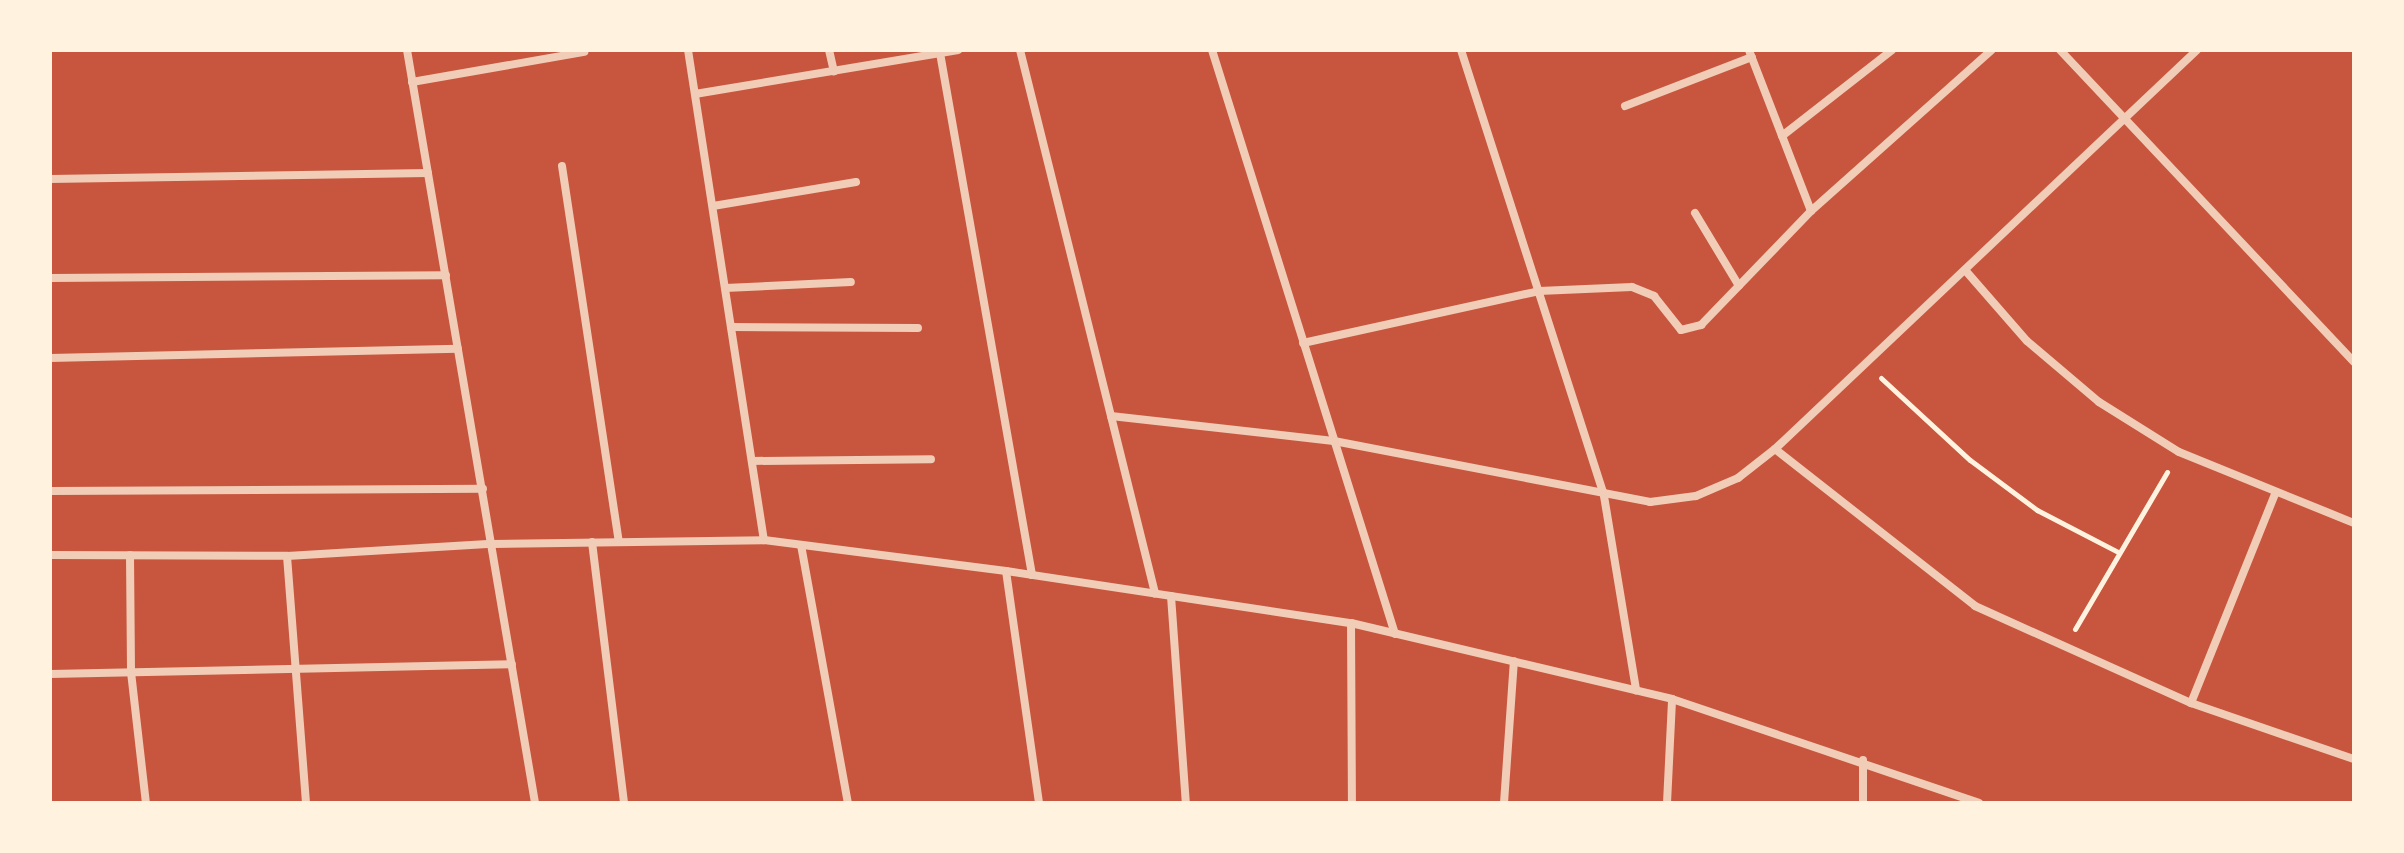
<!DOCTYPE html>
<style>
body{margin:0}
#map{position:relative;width:2404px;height:853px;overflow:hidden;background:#c8553d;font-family:Overpass,sans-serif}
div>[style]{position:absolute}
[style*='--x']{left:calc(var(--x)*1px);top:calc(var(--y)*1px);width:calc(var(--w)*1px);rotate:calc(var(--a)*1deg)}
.path>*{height:5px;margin:-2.5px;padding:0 2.5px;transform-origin:2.5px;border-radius:2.5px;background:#fff3e0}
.minor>*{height:8px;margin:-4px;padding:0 4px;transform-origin:4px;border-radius:4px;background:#f1ccb7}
span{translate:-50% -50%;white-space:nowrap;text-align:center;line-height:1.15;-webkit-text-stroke:6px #fff3e0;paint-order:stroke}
.frame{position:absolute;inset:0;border:52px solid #fff3e0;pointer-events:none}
</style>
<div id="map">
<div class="path">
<i style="--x:1881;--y:378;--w:121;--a:42.7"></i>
<i style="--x:1970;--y:460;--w:84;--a:36.7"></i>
<i style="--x:2037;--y:510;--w:91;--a:27.4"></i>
<i style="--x:2075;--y:629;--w:182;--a:-59.6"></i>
</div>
<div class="minor">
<i style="--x:407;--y:50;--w:764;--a:80.35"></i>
<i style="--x:688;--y:50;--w:496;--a:81.2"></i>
<i style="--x:829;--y:50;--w:22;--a:77"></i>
<i style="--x:1020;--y:50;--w:560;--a:76.04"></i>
<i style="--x:1212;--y:50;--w:612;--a:72.6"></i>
<i style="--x:1461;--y:50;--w:468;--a:72.2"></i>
<i style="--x:1604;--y:496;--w:197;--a:80.6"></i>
<i style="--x:2060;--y:50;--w:429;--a:46.7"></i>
<i style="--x:940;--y:53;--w:530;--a:80"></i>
<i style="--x:412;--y:82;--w:175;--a:-9.9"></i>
<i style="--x:695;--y:94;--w:267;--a:-9.5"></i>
<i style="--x:1625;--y:106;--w:136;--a:-21.1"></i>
<i style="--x:1782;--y:136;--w:140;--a:-38"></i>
<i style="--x:562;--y:166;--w:379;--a:81.4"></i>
<i style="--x:50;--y:179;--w:378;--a:-0.9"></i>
<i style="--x:713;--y:206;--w:145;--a:-9.5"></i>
<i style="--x:1811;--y:211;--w:242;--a:-41.7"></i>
<i style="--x:1695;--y:213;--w:85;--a:58.9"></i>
<i style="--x:1965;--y:270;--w:94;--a:48.9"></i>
<i style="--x:2027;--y:341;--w:94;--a:40.3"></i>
<i style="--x:2099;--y:402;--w:94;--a:32"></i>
<i style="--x:2179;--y:452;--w:189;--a:22.1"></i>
<i style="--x:50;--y:278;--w:396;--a:-0.4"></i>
<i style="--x:725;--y:288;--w:126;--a:-2.7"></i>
<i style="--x:731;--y:327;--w:187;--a:0.3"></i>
<i style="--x:1303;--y:343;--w:242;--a:-12.4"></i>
<i style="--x:1539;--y:291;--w:93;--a:-2.5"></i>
<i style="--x:1632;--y:287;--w:24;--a:22"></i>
<i style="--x:1654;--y:296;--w:43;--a:51.5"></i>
<i style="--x:1681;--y:330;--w:21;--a:-14"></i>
<i style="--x:1701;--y:325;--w:158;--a:-46"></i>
<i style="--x:1811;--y:211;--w:173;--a:-111.1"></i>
<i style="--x:50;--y:358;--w:408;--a:-1.3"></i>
<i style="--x:1111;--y:416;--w:224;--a:6.4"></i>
<i style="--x:1334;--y:441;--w:322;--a:10.9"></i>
<i style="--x:1650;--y:502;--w:46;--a:-7.4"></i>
<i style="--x:1696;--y:496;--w:46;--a:-23.2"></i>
<i style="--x:1738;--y:478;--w:47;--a:-38.1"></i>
<i style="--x:1775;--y:449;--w:581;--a:-43.4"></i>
<i style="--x:1775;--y:449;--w:254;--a:38.1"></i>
<i style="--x:1975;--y:606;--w:237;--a:24.2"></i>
<i style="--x:2191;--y:703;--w:172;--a:19"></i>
<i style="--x:752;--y:461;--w:179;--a:-0.6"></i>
<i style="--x:50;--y:491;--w:433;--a:-0.3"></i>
<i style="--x:592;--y:542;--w:263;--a:83"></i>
<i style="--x:801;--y:545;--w:262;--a:79.7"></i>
<i style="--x:50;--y:555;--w:237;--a:0.2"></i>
<i style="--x:287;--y:556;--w:205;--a:-3.4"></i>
<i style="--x:492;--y:544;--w:272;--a:-0.8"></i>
<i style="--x:764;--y:540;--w:244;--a:7.3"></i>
<i style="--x:1006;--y:571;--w:349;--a:8.6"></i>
<i style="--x:1351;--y:623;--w:330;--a:13.3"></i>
<i style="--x:1672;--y:699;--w:324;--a:18.7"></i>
<i style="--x:130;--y:555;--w:117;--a:89.5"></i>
<i style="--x:131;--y:672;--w:132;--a:83.5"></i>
<i style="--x:287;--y:556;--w:248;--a:85.6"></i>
<i style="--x:1006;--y:571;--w:234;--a:81.9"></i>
<i style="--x:1171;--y:596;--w:208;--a:85.9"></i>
<i style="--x:1351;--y:623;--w:180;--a:89.7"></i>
<i style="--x:50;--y:674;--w:462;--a:-1.2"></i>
<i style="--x:2191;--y:703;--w:225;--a:-68.1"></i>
<i style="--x:1504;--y:803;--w:142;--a:-86"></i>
<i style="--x:1667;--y:803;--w:104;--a:-87.2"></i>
<i style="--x:1863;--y:803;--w:43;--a:-90"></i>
</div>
<div class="frame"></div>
</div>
